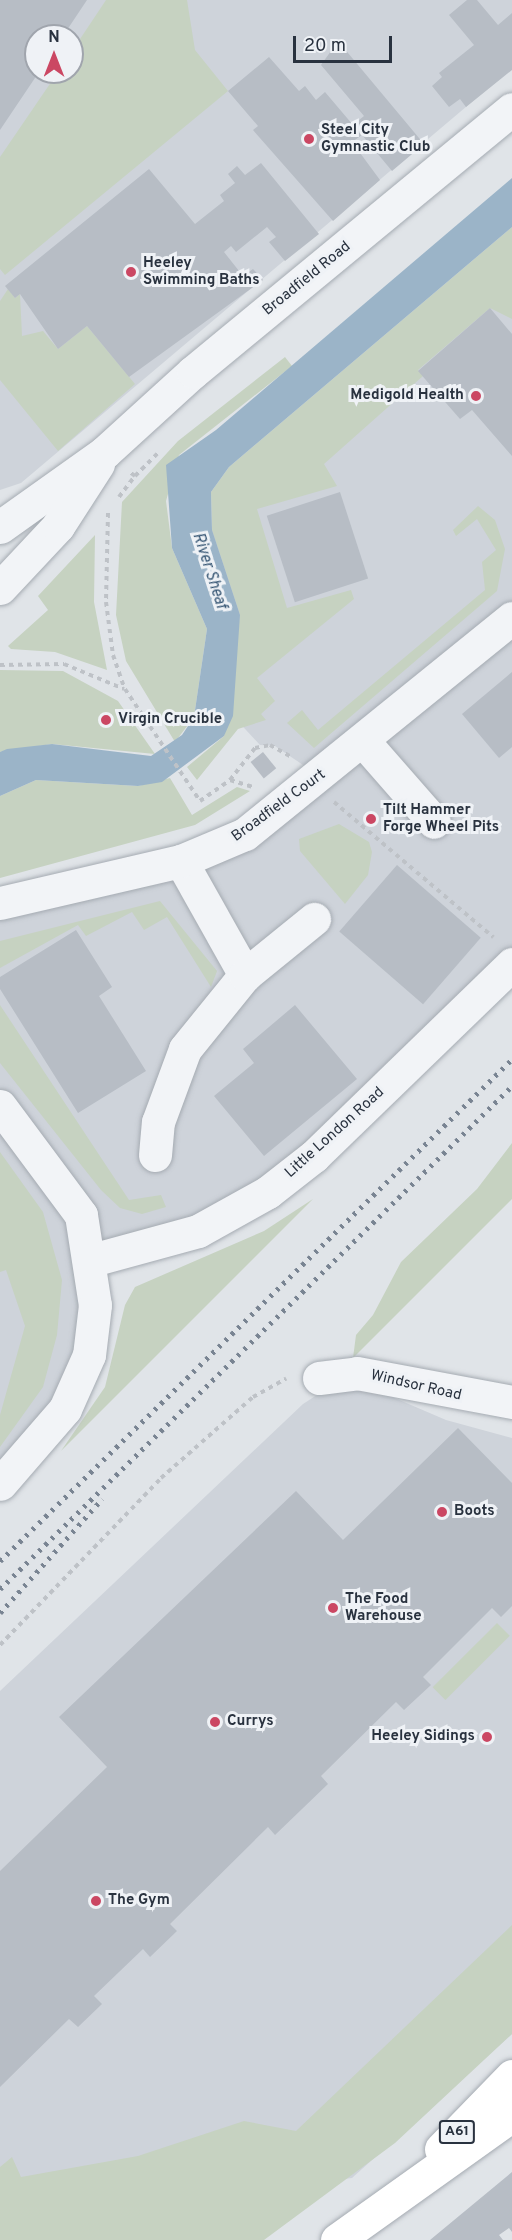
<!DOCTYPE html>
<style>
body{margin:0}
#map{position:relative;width:512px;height:2240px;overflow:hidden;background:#e0e4e8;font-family:Overpass,sans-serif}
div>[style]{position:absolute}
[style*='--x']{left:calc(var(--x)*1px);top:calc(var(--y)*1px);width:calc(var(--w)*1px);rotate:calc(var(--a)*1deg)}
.built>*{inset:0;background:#ced3da}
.green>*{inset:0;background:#c6d2c1;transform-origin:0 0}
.water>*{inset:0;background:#9bb4c8}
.building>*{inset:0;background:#b7bdc5;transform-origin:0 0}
.path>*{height:4px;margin-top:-2px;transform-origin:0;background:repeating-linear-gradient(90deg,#bec2c7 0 4.5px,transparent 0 9px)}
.roads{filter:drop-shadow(0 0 2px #a5abb2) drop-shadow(0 0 2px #a5abb2)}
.minor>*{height:33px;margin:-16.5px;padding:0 16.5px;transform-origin:16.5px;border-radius:16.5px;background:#f2f4f7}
.highway>*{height:33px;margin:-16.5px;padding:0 16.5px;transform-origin:16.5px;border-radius:16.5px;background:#fff}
.rail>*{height:4.5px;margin-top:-2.25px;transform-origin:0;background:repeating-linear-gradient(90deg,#798492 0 3px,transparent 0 9px)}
.dots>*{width:16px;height:16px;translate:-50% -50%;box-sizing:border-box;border:3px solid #eff2f6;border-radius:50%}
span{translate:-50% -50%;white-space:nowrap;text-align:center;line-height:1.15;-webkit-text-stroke:6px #eff2f6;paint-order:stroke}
.shield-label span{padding:2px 4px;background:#eff2f6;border:2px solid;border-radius:4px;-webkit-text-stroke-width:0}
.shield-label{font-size:14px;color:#29323f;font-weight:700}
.poi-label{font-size:15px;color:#29323f;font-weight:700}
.left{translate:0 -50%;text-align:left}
.right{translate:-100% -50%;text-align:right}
.street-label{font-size:15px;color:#29323f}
.water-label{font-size:16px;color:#345472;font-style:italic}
.north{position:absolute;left:24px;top:24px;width:60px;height:60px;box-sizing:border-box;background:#eff2f6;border:2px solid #a0a5ad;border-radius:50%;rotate:0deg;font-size:16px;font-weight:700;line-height:24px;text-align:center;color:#29323f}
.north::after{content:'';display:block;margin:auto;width:21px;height:27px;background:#cb4763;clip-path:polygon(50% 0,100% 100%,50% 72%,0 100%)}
.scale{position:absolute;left:293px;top:36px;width:99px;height:27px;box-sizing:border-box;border:3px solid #29323f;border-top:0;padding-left:8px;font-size:18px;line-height:21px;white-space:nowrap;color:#29323f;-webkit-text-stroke:4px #eff2f6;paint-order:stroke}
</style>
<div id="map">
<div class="built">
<i style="clip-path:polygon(evenodd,0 0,512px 0,512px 68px,21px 483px,0 490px,0 0,36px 36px,72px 36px,72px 72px,36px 72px,36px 36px)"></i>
<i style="clip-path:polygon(512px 227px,512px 964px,268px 1192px,92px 1261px,89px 1355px,0 1484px,0 903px,181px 861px,314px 782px,303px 765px,275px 746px,260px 745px,233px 716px,212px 530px)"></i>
<i style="clip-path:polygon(350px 1389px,383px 1393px,446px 1420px,512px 1438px,512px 2034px,352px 2178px,0 2222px,0 1691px,303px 1404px,320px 1393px)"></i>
</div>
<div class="green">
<i style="clip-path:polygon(106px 0,187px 0,195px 50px,228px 91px,5px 275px,0 269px,0 157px,58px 72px,72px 72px,72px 51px)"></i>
<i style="clip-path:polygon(512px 227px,512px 319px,490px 308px,418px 370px,423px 376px,324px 464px,337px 486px,257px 509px,287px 608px,351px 590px,354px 599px,257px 678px,275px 701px,261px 714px,266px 720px,238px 729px,197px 780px,187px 767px,224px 736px,240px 615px,212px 530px,211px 492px,229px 467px)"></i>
<i style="clip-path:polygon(8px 289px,15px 298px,20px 294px,22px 336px,43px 331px,58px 349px,87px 326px,135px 384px,58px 451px,0 380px,0 301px)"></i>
<i style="clip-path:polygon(285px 357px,292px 366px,179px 455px,166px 501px,172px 548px,207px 629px,194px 717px,175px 742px,126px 661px,116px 615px,122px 502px,178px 441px)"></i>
<i style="clip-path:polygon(478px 506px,495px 520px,505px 549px,497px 591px,314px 748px,287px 723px,302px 710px,318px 730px,485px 590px,482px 562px,496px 550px,477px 519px,456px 536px,453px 530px)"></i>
<i style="clip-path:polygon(95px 535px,94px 602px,107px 670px,55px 652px,11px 649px,8px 646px,48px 610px,38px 596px)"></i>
<i style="clip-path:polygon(0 670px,63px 671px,118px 701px,155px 754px,52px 744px,0 752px)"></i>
<i style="clip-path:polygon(170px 778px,192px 815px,237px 787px,250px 791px,195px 825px,0 878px,0 796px,36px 780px,138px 786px)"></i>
<i style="clip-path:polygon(339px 824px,369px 842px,372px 852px,368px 875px,345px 904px,300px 851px,299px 839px)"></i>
<i style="clip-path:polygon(160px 901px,217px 971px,211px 987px,167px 917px,144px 930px,132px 912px,86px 936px,78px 925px,0 968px,0 941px)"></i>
<i style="clip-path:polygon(0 1005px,129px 1200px,161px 1195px,166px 1207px,142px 1214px,120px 1208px,101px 1190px,0 1063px)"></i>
<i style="clip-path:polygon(512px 1143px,512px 1199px,353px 1358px,356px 1335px,373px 1315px,401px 1262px,477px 1189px)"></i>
<i style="clip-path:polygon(0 1152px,43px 1212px,62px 1280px,57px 1335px,43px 1387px,0 1447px,0 1415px,25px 1326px,6px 1270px,0 1272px)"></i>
<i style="clip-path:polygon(313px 1199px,61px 1451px,105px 1387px,125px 1305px,135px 1287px,264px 1231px)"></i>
<i style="left:497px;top:1623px;width:18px;height:91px;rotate:45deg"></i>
<i style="clip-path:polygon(512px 1925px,512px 2034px,395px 2143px,264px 2240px,0 2240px,0 2167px,12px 2157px,21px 2177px,138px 2156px,244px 2121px,296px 2131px)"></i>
</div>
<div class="water">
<i style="clip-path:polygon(512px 178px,512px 227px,229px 467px,211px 492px,212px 530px,240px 615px,233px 716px,224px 736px,162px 782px,138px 786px,36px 780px,0 796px,0 752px,7px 749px,52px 744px,151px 756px,182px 735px,194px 717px,207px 629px,172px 548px,166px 465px,216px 430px)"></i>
</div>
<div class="building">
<i style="clip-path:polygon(0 0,87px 0,63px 36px,36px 36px,39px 72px,0 130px)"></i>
<i style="clip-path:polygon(467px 0,477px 0,498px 25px,512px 13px,512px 70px,466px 107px,460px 99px,449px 107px,432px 86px,442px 77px,439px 73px,474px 45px,449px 15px)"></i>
<i style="clip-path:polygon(338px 41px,424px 144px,392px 171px,362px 135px,352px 142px,380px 180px,333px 221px,253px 130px,258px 126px,228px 91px,269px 57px,299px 91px,305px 86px,316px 100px,325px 92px,353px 125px,364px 116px,321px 65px)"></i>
<i style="clip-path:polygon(261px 163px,319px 234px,285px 261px,269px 242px,276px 237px,267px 227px,236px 252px,231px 246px,224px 252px,243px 276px,253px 269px,263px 280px,129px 377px,87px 326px,58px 349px,20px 294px,15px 298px,5px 286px,149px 169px,195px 224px,224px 201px,220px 195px,235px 183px,228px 174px,237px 166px,245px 175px)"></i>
<i style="clip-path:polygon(490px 308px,512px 334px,512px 456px,472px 410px,460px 419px,418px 371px)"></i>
<i style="left:340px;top:492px;width:91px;height:77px;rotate:72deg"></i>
<i style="clip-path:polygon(512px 672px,512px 747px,499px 758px,462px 714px)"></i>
<i style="left:263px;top:752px;width:21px;height:16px;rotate:51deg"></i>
<i style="left:397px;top:865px;width:111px;height:88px;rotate:41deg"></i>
<i style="clip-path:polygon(76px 930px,112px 987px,99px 996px,146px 1071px,78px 1113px,0 989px,0 977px)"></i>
<i style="clip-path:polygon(295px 1005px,357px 1079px,264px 1156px,214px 1096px,254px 1063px,243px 1049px)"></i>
<i style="clip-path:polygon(458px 1428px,512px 1483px,512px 1606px,501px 1617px,492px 1608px,423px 1677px,431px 1685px,404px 1710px,396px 1702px,321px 1776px,328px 1784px,275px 1835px,268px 1827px,170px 1924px,177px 1931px,150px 1957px,143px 1949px,94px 1996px,102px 2004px,78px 2027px,69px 2019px,0 2087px,0 1871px,107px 1767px,59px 1717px,296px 1491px,343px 1540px)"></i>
<i style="clip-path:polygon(512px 2172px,512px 2232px,509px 2228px,499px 2235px,503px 2240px,430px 2240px)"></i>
</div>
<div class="path">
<i style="--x:135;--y:476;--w:34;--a:-45"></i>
<i style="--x:119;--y:497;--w:26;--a:-53"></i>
<i style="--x:135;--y:476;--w:5;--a:-143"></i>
<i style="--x:108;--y:513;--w:89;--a:91.3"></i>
<i style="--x:106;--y:602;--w:53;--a:82.5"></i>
<i style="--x:113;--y:655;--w:36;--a:71"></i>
<i style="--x:125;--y:689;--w:135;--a:56.2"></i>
<i style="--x:200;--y:801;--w:37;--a:-35"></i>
<i style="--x:230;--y:780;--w:41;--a:-52"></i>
<i style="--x:255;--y:748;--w:15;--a:-11"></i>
<i style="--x:270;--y:745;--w:23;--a:29"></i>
<i style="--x:0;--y:665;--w:64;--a:-0.9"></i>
<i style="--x:64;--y:664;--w:65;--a:22.6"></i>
<i style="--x:230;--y:780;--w:24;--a:17"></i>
<i style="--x:334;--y:802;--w:209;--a:40.3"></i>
<i style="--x:0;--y:1645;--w:232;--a:-46"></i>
<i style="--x:161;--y:1478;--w:123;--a:-41.4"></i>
<i style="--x:253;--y:1397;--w:38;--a:-29"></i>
</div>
<div class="roads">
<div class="minor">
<i style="--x:0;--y:527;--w:129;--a:-35.5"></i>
<i style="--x:105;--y:452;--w:119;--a:-42.3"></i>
<i style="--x:193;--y:372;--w:413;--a:-39.5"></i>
<i style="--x:0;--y:588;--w:85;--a:-46.9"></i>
<i style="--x:58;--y:526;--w:74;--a:-57.2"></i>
<i style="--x:364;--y:742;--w:106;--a:48.8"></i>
<i style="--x:181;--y:861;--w:131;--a:60.7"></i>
<i style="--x:0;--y:903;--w:186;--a:-13.1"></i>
<i style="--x:181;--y:861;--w:69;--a:-22.9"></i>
<i style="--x:245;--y:834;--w:343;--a:-39"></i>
<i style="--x:0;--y:1106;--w:136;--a:53.4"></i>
<i style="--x:81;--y:1215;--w:91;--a:81.2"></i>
<i style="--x:95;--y:1305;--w:50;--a:96.8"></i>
<i style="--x:89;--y:1355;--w:59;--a:114"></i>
<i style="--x:65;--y:1409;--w:99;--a:130.9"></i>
<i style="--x:155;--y:1155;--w:33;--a:-85"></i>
<i style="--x:158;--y:1122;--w:78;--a:-69.7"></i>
<i style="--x:185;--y:1049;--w:95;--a:-51"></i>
<i style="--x:245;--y:975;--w:89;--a:-39.1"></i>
<i style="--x:92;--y:1260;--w:110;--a:-15.3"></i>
<i style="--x:198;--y:1231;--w:80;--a:-29.1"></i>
<i style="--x:268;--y:1192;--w:58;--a:-38"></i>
<i style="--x:314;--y:1156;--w:276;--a:-44.1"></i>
<i style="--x:319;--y:1378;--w:38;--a:-7"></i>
<i style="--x:357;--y:1373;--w:158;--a:10.6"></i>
</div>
<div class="highway">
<i style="--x:441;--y:2149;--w:102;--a:-45.8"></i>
<i style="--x:337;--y:2240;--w:215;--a:-35.5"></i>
</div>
</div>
<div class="rail">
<i style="--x:0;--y:1561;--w:717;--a:-44.43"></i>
<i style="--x:0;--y:1589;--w:718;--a:-44.49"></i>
<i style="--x:0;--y:1613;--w:153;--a:-48.2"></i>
</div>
<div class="dots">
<i style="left:309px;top:139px;background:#cb4763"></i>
<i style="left:131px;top:272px;background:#cb4763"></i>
<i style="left:476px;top:396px;background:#cb4763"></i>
<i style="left:106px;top:720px;background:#cb4763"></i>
<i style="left:371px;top:819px;background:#cb4763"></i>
<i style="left:442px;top:1512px;background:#cb4763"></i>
<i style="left:333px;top:1608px;background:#cb4763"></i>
<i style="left:215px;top:1722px;background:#cb4763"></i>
<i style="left:487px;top:1737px;background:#cb4763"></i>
<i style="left:96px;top:1901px;background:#cb4763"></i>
</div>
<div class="shield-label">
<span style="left:457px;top:2132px">A61</span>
</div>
<div class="poi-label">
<span class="left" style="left:321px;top:139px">Steel City<br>Gymnastic Club</span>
<span class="left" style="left:143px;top:272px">Heeley<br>Swimming Baths</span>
<span class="right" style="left:464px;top:396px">Medigold Health</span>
<span class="left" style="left:118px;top:720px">Virgin Crucible</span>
<span class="left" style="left:383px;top:819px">Tilt Hammer<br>Forge Wheel Pits</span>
<span class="left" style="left:454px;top:1512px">Boots</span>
<span class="left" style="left:345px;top:1608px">The Food<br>Warehouse</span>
<span class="left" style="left:227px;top:1722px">Currys</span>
<span class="right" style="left:475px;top:1737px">Heeley Sidings</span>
<span class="left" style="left:108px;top:1901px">The Gym</span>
</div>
<div class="street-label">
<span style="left:307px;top:279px;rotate:-39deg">Broadfield Road</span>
<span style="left:279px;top:806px;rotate:-36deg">Broadfield Court</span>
<span style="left:335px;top:1133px;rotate:-42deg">Little London Road</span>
<span style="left:416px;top:1386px;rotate:13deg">Windsor Road</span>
</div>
<div class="water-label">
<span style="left:209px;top:571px;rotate:72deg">River Sheaf</span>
</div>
<div class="north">N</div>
<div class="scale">20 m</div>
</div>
